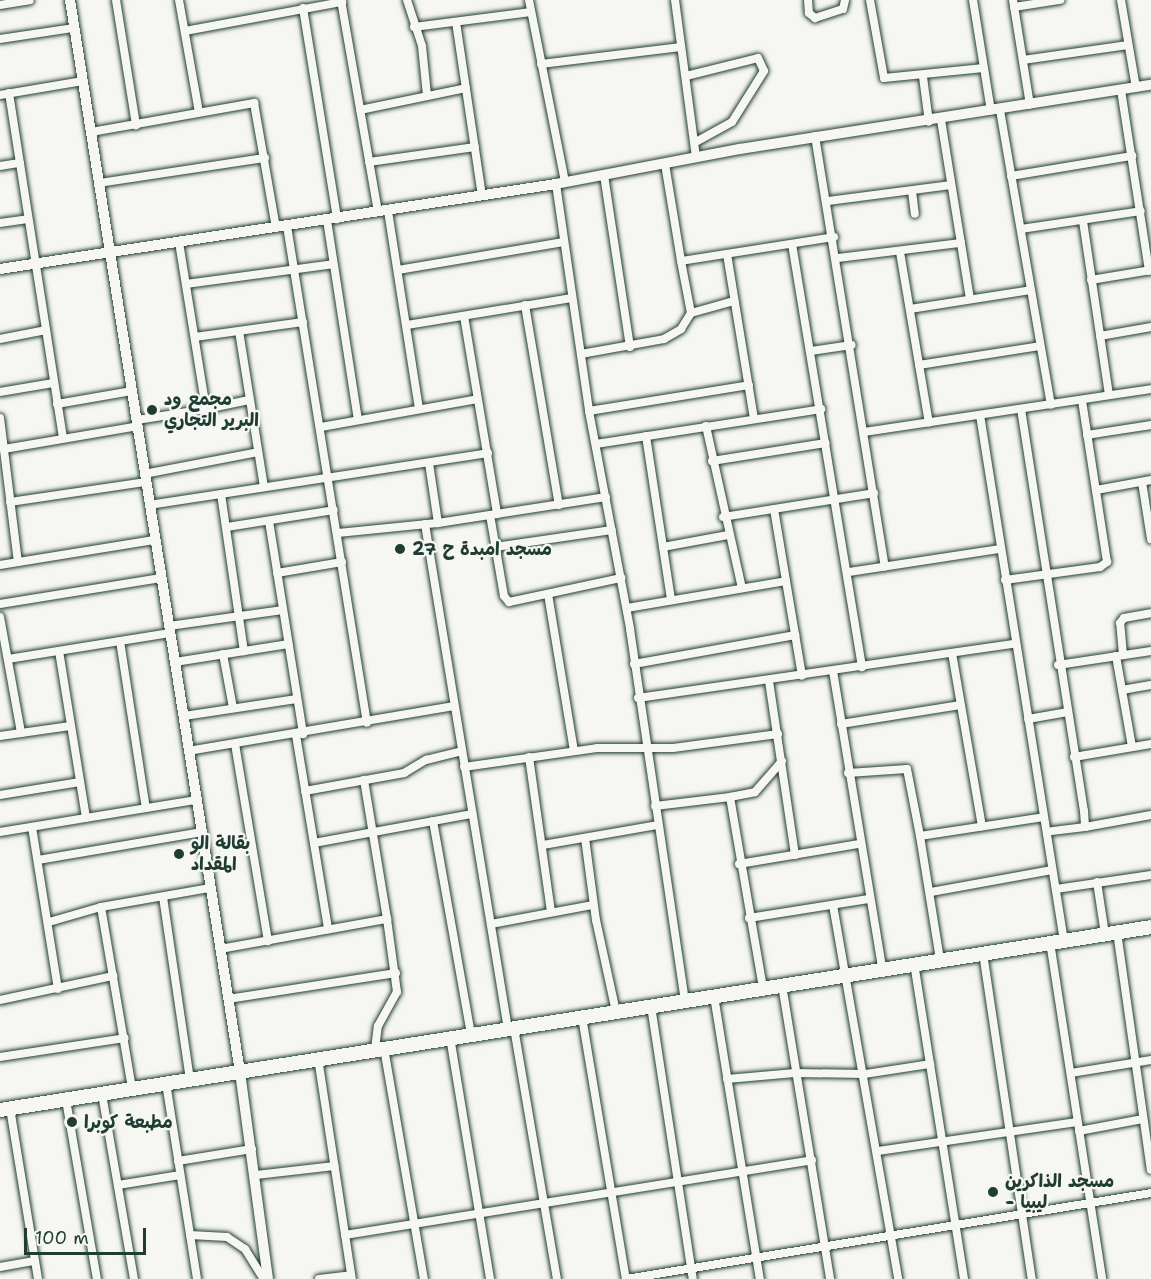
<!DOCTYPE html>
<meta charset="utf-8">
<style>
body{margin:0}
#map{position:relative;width:1151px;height:1279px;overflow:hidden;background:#f6f6f2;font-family:"Shantell Sans","Playpen Sans Arabic",sans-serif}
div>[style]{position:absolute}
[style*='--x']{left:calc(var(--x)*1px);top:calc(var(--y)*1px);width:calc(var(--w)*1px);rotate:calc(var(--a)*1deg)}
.roads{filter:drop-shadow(0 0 2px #1f3d34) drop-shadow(0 0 2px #1f3d34)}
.minor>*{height:8px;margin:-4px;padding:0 4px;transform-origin:4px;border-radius:4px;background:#f6f6f2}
.tertiary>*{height:10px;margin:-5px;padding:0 5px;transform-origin:5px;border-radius:5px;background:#f6f6f2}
.trunk>*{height:14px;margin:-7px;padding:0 7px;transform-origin:7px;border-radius:7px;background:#f6f6f2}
.dots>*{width:16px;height:16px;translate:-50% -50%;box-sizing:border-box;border:3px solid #f6f6f2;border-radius:50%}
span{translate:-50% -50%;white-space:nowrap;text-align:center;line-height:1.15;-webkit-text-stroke:4.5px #f6f6f2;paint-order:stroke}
.poi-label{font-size:18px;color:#1f3d34;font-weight:700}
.left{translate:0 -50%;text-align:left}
.scale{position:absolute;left:24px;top:1228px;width:122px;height:27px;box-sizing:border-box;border:3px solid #1f3d34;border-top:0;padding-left:8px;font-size:18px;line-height:21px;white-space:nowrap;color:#1f3d34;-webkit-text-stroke:4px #f6f6f2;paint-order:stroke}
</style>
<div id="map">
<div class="roads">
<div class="minor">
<i style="--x:116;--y:0;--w:127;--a:80.9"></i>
<i style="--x:179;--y:0;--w:114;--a:79.9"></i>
<i style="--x:341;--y:0;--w:215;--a:80.1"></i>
<i style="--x:407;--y:0;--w:48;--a:71.9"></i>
<i style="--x:422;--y:46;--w:49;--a:84.2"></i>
<i style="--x:529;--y:0;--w:186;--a:78.8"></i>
<i style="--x:675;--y:0;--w:159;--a:82.4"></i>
<i style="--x:808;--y:0;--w:13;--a:86"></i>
<i style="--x:809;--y:13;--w:8;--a:40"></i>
<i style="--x:815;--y:18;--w:29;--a:-18"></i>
<i style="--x:843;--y:9;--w:9;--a:-77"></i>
<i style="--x:870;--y:0;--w:79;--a:79.8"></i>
<i style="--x:884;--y:78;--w:100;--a:-5.7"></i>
<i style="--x:973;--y:0;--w:112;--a:80.8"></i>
<i style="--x:1013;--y:0;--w:106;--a:80.8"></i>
<i style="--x:1121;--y:0;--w:89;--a:80.3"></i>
<i style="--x:0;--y:5;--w:30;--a:-9"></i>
<i style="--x:1014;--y:7;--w:47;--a:-8.7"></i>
<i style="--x:303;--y:8;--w:214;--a:80.8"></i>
<i style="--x:456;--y:22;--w:176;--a:81.5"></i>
<i style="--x:414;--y:27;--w:118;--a:-7.3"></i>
<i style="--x:185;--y:31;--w:160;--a:-10.5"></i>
<i style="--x:0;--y:39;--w:75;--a:-8.5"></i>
<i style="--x:1023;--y:60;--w:106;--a:-8.1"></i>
<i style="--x:541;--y:64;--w:141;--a:-6.9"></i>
<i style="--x:686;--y:76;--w:74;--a:-14"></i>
<i style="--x:758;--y:58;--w:14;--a:65"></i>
<i style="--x:764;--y:71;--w:60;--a:122.1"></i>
<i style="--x:732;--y:122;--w:43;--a:151.1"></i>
<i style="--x:923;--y:77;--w:45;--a:82.4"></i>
<i style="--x:1121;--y:90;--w:183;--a:81.2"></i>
<i style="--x:9;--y:93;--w:349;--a:81.1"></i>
<i style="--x:0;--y:95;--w:84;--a:-9.6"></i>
<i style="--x:360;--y:110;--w:108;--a:-11.7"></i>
<i style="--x:1000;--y:110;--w:299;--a:80.2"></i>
<i style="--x:941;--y:120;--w:181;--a:80.8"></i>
<i style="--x:91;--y:132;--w:166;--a:-10.1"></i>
<i style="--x:254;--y:103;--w:127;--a:80"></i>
<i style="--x:815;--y:136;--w:436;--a:80.8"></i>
<i style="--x:369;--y:162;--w:107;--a:-8.1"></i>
<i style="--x:665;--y:164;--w:98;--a:80.6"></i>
<i style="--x:681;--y:261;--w:155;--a:-8.9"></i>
<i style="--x:0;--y:166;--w:20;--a:-9"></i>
<i style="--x:604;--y:175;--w:174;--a:81.4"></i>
<i style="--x:1011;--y:176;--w:123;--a:-9.4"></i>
<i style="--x:99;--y:183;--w:168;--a:-8.6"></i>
<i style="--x:556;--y:184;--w:229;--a:81.7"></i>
<i style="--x:589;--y:411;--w:222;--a:79.3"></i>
<i style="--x:630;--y:629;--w:376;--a:81.6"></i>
<i style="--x:912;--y:191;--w:23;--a:83"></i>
<i style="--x:828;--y:201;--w:124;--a:-7.4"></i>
<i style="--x:388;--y:211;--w:200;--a:81.1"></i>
<i style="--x:327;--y:220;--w:202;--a:81.2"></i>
<i style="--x:1083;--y:221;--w:176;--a:81.5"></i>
<i style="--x:0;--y:223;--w:28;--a:-8"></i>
<i style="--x:287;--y:226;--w:503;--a:80.86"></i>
<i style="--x:1021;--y:229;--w:121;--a:-8.5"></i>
<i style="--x:792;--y:244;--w:429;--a:80.6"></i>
<i style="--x:900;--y:252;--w:173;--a:80.4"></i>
<i style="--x:727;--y:254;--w:167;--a:80.7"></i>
<i style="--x:838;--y:258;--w:124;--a:-7"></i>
<i style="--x:398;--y:270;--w:168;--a:-9.6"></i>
<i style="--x:1091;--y:280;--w:61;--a:-9.5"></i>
<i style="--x:186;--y:284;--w:148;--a:-7.7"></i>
<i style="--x:525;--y:305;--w:203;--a:80.4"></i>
<i style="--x:910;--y:309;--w:122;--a:-8.9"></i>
<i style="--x:691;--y:313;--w:45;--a:-15.6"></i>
<i style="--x:464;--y:316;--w:201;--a:80.5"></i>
<i style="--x:407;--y:325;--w:167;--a:-9.3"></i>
<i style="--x:239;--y:331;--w:158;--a:80.9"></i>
<i style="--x:1100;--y:336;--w:52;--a:-10"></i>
<i style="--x:195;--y:337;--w:109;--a:-7.9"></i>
<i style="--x:0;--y:339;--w:47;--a:-11.1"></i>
<i style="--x:811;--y:351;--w:41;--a:-8.3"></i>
<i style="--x:581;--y:354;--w:84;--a:-10.2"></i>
<i style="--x:664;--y:339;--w:20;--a:-30"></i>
<i style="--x:681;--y:329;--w:19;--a:-58"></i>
<i style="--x:691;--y:313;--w:53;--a:-100.9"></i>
<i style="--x:919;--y:365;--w:122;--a:-8.9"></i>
<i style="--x:0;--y:392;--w:54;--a:-9.6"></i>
<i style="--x:57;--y:404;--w:76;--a:-9.8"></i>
<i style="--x:206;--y:409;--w:44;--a:-11.8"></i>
<i style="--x:1021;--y:409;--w:407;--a:81.1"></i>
<i style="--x:1084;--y:811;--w:16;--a:86"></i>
<i style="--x:1085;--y:827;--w:38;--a:173"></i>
<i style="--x:589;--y:411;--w:162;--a:-9.2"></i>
<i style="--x:980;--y:415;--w:533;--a:80.93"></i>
<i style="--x:0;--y:418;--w:145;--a:82.9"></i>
<i style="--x:137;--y:420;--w:70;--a:-9.1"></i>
<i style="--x:206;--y:409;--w:168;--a:-99.2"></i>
<i style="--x:706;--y:426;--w:166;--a:77.5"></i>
<i style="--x:321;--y:427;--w:159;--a:-10.1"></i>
<i style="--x:864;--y:432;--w:290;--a:-8.5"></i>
<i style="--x:1087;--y:435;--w:65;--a:-8.9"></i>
<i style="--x:646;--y:436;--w:165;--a:81.3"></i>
<i style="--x:596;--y:444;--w:228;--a:-8.8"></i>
<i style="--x:4;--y:449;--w:136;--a:-9.7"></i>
<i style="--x:712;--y:461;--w:115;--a:-9"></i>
<i style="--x:429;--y:463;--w:61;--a:81.5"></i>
<i style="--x:144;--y:474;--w:116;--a:-10.9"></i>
<i style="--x:1142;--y:482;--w:58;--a:81"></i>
<i style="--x:1096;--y:490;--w:56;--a:-10.3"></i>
<i style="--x:221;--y:494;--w:159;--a:81.7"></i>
<i style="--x:10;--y:502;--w:136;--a:-8.4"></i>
<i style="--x:149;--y:505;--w:343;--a:-8.7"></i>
<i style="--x:774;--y:509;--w:73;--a:80.5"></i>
<i style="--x:490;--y:515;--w:82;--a:80.2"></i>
<i style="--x:504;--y:596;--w:8;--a:50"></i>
<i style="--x:509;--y:602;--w:115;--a:-12.1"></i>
<i style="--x:723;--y:517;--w:153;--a:-9"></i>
<i style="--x:269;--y:521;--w:216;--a:80.9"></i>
<i style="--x:425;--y:524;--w:512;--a:80.67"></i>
<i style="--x:227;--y:527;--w:108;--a:-9"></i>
<i style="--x:338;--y:533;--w:100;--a:-5.7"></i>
<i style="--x:438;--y:523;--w:170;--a:-8.8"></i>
<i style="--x:495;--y:547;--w:118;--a:-8.3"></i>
<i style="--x:663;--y:547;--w:66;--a:-10.5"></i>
<i style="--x:0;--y:565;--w:156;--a:-9.2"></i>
<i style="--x:849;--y:572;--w:153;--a:-8.7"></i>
<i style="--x:277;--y:573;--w:66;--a:-9.6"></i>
<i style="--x:1005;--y:580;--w:96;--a:-7.8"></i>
<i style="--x:1100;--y:567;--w:9;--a:-36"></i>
<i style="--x:1107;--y:562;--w:164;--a:-98.8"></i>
<i style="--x:548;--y:594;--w:159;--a:80.6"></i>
<i style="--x:0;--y:604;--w:163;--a:-9.2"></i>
<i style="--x:627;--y:608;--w:161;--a:-9.6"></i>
<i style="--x:786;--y:581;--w:96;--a:80.4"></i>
<i style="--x:0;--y:617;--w:118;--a:79.7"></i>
<i style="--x:169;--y:626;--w:115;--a:-8"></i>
<i style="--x:120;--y:641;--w:169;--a:81.2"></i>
<i style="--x:59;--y:651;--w:169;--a:80.8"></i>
<i style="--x:952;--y:653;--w:176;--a:80.2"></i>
<i style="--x:223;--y:654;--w:55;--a:79.5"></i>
<i style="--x:1123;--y:655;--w:32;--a:-95"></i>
<i style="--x:1120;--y:623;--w:6;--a:-51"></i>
<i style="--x:1124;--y:618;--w:27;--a:-10"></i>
<i style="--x:1116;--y:656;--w:92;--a:80"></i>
<i style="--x:8;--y:659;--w:164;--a:-9.1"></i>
<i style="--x:175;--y:662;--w:115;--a:-9"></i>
<i style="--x:634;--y:664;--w:164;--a:-10.2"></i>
<i style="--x:1058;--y:665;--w:94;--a:-8.6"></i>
<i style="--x:833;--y:671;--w:301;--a:80.6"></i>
<i style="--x:769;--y:681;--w:176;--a:81.5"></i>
<i style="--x:1122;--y:690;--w:29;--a:-10"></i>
<i style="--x:638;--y:698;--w:381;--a:-8.2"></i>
<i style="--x:184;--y:716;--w:114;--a:-8.6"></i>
<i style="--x:1028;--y:719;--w:39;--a:-10"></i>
<i style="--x:841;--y:724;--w:121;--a:-9"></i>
<i style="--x:296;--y:735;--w:197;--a:80.6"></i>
<i style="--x:0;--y:736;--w:71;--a:-8.1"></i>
<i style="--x:235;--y:744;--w:200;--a:80.5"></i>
<i style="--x:188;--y:751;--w:270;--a:-9.6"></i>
<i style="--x:529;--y:757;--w:156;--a:81.9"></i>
<i style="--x:1074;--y:757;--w:78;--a:-9.6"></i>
<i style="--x:464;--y:767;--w:134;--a:-8.1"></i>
<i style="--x:597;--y:748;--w:76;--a:0"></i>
<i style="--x:673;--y:748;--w:106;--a:-7.6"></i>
<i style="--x:848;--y:773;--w:59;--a:-3.9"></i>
<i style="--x:907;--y:769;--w:68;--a:79"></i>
<i style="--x:920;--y:836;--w:125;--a:-8.7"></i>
<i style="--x:305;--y:791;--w:101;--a:-10.3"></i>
<i style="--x:404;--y:773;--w:26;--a:-31"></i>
<i style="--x:426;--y:760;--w:36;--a:-14"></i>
<i style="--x:0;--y:795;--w:81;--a:-9.2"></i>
<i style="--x:655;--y:806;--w:76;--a:-6.8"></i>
<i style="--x:433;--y:821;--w:216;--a:79.9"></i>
<i style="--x:32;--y:827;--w:164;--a:80.9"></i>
<i style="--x:1085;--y:827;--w:67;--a:-10.3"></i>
<i style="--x:0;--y:832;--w:199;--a:-9.3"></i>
<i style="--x:920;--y:836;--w:125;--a:80.8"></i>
<i style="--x:585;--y:838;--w:83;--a:82.4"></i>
<i style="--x:596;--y:920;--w:94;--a:77.7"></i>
<i style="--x:314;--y:843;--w:161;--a:-10.4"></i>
<i style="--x:543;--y:845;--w:117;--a:-9.9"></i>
<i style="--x:38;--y:860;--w:165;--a:-9.7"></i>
<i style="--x:739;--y:864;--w:122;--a:-9.5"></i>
<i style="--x:1097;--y:882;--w:53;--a:81.3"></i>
<i style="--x:1056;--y:889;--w:96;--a:-8.4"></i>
<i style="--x:931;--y:892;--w:123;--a:-10.3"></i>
<i style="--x:163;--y:897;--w:184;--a:81.6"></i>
<i style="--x:833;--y:905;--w:380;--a:80.1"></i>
<i style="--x:101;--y:907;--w:185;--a:80.3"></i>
<i style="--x:749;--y:918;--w:121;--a:-9"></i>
<i style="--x:49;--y:922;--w:54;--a:-16.1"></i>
<i style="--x:101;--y:907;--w:111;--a:-9.9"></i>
<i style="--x:491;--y:924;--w:104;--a:-10.6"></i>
<i style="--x:1117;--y:932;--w:240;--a:81.9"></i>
<i style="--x:1050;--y:942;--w:341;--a:81.2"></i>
<i style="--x:220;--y:949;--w:170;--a:-10.2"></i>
<i style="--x:387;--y:919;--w:141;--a:-99.4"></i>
<i style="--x:983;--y:953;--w:330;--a:81.5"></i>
<i style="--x:914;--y:963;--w:320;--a:81"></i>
<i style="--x:782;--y:985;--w:298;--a:80.7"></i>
<i style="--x:763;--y:988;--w:194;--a:-99.8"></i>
<i style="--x:730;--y:797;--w:25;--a:-11"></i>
<i style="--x:755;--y:792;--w:41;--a:-48.9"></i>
<i style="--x:714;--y:996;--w:287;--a:80.8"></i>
<i style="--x:228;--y:999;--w:170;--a:-8.8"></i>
<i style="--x:0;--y:1000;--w:116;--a:-12"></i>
<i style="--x:651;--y:1006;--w:276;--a:81.3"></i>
<i style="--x:582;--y:1017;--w:266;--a:80.5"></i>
<i style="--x:514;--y:1028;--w:255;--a:80.3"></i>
<i style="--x:450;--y:1037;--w:245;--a:80.6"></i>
<i style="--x:384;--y:1048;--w:234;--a:80.2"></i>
<i style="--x:375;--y:1049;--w:23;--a:-83"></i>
<i style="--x:378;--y:1026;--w:39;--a:-61"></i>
<i style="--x:397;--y:992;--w:74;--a:-97.8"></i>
<i style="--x:0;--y:1057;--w:126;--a:-8.6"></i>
<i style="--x:318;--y:1058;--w:224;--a:81.3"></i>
<i style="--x:1071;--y:1073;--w:81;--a:-9.2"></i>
<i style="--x:727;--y:1079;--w:68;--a:-5"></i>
<i style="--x:795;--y:1073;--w:70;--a:0.8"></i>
<i style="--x:865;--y:1074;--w:66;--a:-8.7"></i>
<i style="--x:166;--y:1083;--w:198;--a:81"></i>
<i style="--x:102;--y:1094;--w:188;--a:80.2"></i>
<i style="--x:66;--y:1100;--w:182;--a:80.2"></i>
<i style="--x:10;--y:1108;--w:173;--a:80.7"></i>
<i style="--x:1079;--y:1131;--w:65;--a:-10.6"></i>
<i style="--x:878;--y:1151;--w:201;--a:-8.3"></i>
<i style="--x:178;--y:1161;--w:75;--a:-9.2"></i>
<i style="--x:256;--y:1175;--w:79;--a:-6.6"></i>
<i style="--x:118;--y:1185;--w:63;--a:-9.2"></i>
<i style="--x:190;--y:1235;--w:37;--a:3"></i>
<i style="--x:227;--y:1237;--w:22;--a:34"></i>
<i style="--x:245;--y:1249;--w:36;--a:58"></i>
<i style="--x:345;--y:1235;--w:473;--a:-9.1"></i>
<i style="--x:0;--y:1267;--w:35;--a:-10"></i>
<i style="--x:319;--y:1279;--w:32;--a:-7"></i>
<i style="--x:626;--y:1279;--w:532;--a:-9.3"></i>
</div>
<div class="tertiary">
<i style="--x:70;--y:0;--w:1085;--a:80.99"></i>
<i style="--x:240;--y:1072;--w:209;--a:82.3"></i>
<i style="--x:0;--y:269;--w:562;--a:-8.69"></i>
<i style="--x:556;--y:184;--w:187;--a:-10.8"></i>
<i style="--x:740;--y:149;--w:416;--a:-8.9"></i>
</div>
<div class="trunk">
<i style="--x:0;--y:1110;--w:1165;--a:-9.03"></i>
</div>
</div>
<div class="dots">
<i style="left:152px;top:410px;background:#1f3d34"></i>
<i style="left:400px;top:549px;background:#1f3d34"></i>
<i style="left:179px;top:854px;background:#1f3d34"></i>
<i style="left:72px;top:1122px;background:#1f3d34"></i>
<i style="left:993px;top:1192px;background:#1f3d34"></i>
</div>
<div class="poi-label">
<span class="left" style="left:164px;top:410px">مجمع ود<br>البرير التجاري</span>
<span class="left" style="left:412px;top:549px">مسجد امبدة ح 27</span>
<span class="left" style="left:191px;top:854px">بقالة الو<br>المقداد</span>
<span class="left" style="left:84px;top:1122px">مطبعة كوبرا</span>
<span class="left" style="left:1005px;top:1192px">مسجد الذاكرين<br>- ليبيا</span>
</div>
<div class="scale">100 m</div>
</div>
